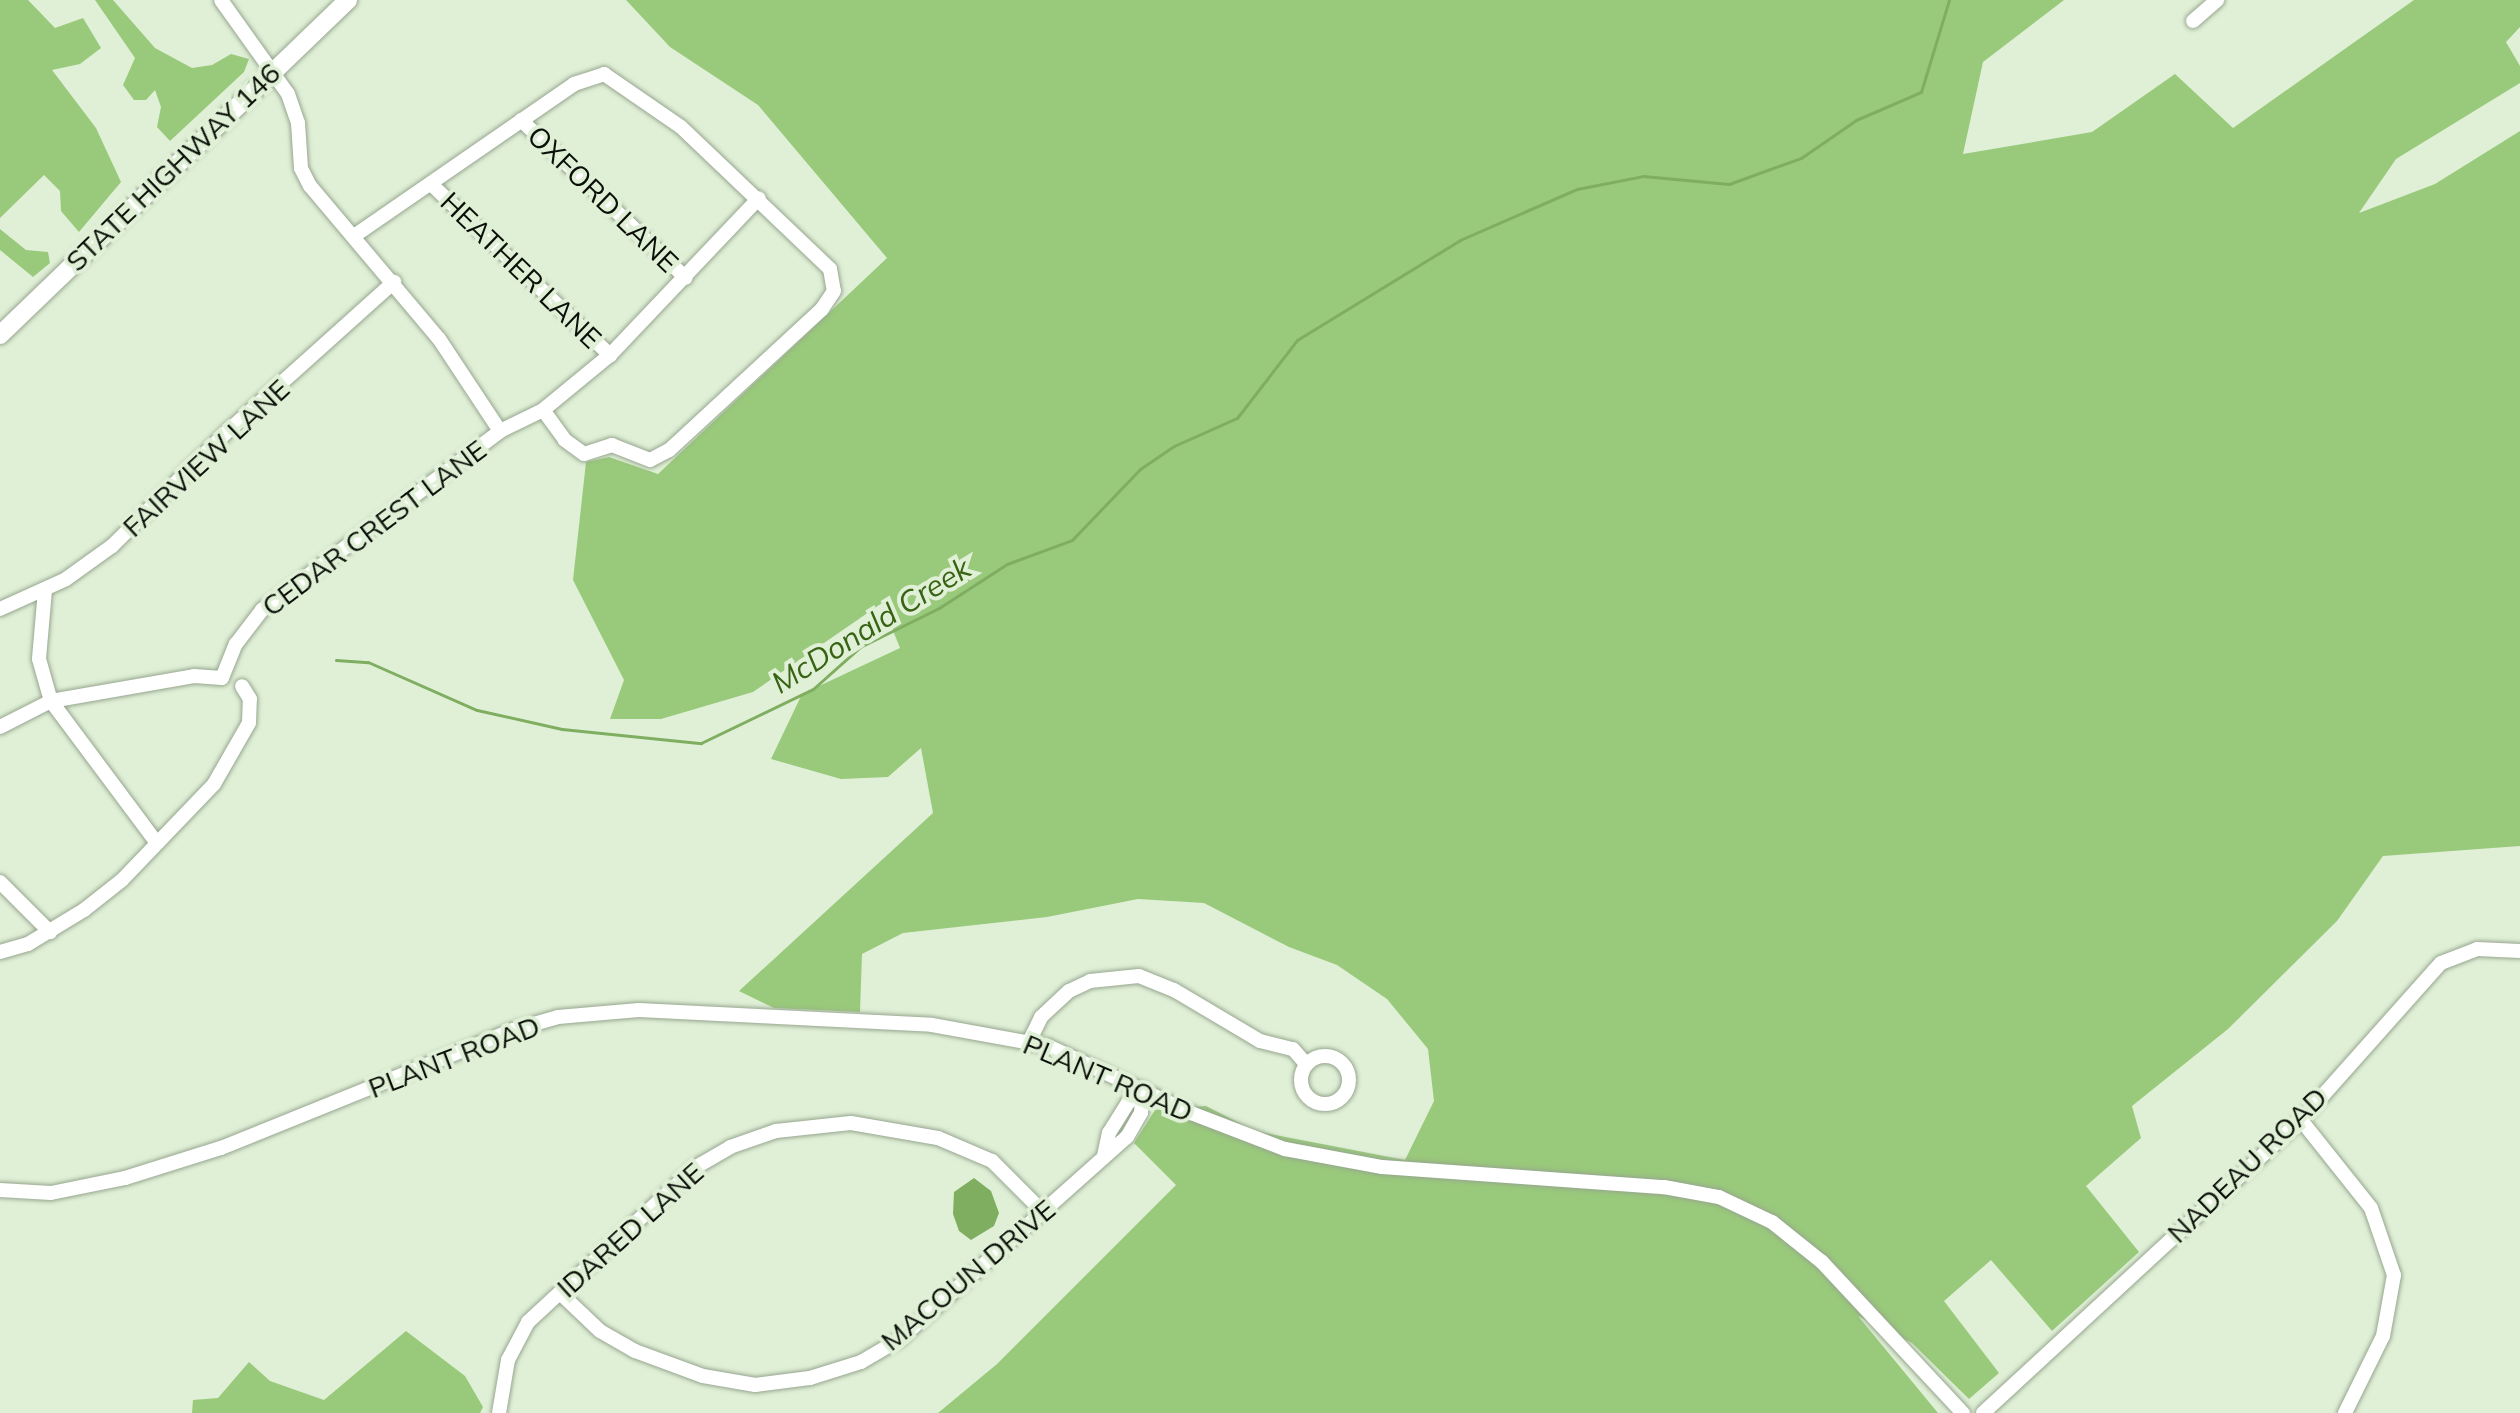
<!DOCTYPE html>
<style>
body{margin:0}
#map{position:relative;width:2520px;height:1413px;overflow:hidden;background:#e0f0d7;font-family:Mulish,sans-serif}
div>[style]{position:absolute}
[style*='--x']{left:calc(var(--x)*1px);top:calc(var(--y)*1px);width:calc(var(--w)*1px);rotate:calc(var(--a)*1deg)}
.forest>*{inset:0;background:#99c97b}
.water>*{inset:0;background:#7fae61}
.stream>*{height:3px;margin:-1.5px;padding:0 1.5px;transform-origin:1.5px;border-radius:1.5px;background:#7fae61}
.roads{filter:drop-shadow(0 0 2px #97a68f) drop-shadow(0 0 2px #97a68f)}
.minor>*{height:14px;margin:-7px;padding:0 7px;transform-origin:7px;border-radius:7px;background:#fff}
.minor>.ring{margin:-7px;padding:0;box-sizing:content-box;background:none;border:14px solid #fff;border-radius:50%}
.major>*{height:18px;margin:-9px;padding:0 9px;transform-origin:9px;border-radius:9px;background:#fff}
span{translate:-50% -50%;white-space:nowrap;text-align:center;line-height:1.15;-webkit-text-stroke:8px #e0f0d7;paint-order:stroke}
.street-label{font-size:28px;color:#0a0f07}
.water-label{font-size:30px;color:#376313;font-style:italic}
</style>
<div id="map">
<div class="forest">
<i style="clip-path:polygon(0 0,28px 0,55px 28px,83px 18px,101px 48px,80px 64px,52px 70px,96px 128px,121px 182px,79px 232px,61px 211px,60px 191px,44px 175px,0 218px)"></i>
<i style="clip-path:polygon(95px 0,113px 0,155px 48px,192px 68px,212px 65px,231px 54px,249px 59px,244px 72px,170px 141px,157px 127px,161px 107px,155px 90px,146px 100px,134px 100px,123px 85px,135px 58px)"></i>
<i style="clip-path:polygon(626px 0,2064px 0,1983px 62px,1963px 154px,2092px 132px,2175px 74px,2233px 128px,2414px 0,2520px 0,2520px 27px,2506px 42px,2520px 66px,2520px 83px,2396px 159px,2359px 213px,2435px 184px,2520px 131px,2520px 846px,2383px 856px,2337px 921px,2228px 1029px,2132px 1106px,2141px 1138px,2086px 1186px,2139px 1252px,2052px 1331px,1991px 1260px,1944px 1301px,1999px 1373px,1969px 1399px,1912px 1343px,1858px 1316px,1938px 1413px,938px 1413px,997px 1364px,1176px 1185px,1134px 1143px,1155px 1110px,1206px 1106px,1255px 1131px,1405px 1160px,1434px 1101px,1428px 1049px,1387px 999px,1337px 965px,1289px 947px,1204px 903px,1138px 899px,1047px 917px,903px 933px,862px 954px,860px 1012px,774px 1008px,739px 991px,933px 813px,921px 748px,888px 777px,841px 779px,771px 759px,802px 694px,900px 648px,882px 603px,753px 692px,661px 719px,610px 719px,624px 680px,573px 580px,586px 462px,609px 457px,658px 474px,887px 258px,758px 105px,670px 47px)"></i>
<i style="clip-path:polygon(0 229px,26px 250px,48px 252px,50px 263px,33px 277px,0 250px)"></i>
<i style="clip-path:polygon(406px 1331px,465px 1376px,483px 1407px,480px 1413px,192px 1413px,193px 1400px,218px 1398px,249px 1362px,270px 1381px,324px 1400px)"></i>
</div>
<div class="water">
<i style="clip-path:polygon(974px 1178px,991px 1191px,999px 1213px,994px 1226px,971px 1240px,959px 1231px,953px 1214px,954px 1192px)"></i>
</div>
<div class="stream">
<i style="--x:336;--y:660;--w:32;--a:4"></i>
<i style="--x:368;--y:662;--w:119;--a:23.8"></i>
<i style="--x:477;--y:710;--w:87;--a:12.6"></i>
<i style="--x:562;--y:729;--w:140;--a:5.8"></i>
<i style="--x:701;--y:743;--w:124;--a:-25.7"></i>
<i style="--x:813;--y:689;--w:63;--a:-41.8"></i>
<i style="--x:860;--y:647;--w:88;--a:-26.3"></i>
<i style="--x:939;--y:608;--w:81;--a:-32.9"></i>
<i style="--x:1007;--y:564;--w:69;--a:-20.3"></i>
<i style="--x:1072;--y:540;--w:98;--a:-46.2"></i>
<i style="--x:1140;--y:469;--w:41;--a:-34.1"></i>
<i style="--x:1174;--y:446;--w:69;--a:-24"></i>
<i style="--x:1237;--y:418;--w:98;--a:-52.4"></i>
<i style="--x:1297;--y:340;--w:191;--a:-31.5"></i>
<i style="--x:1460;--y:240;--w:128;--a:-23.6"></i>
<i style="--x:1577;--y:189;--w:67;--a:-11.1"></i>
<i style="--x:1643;--y:176;--w:86;--a:5.3"></i>
<i style="--x:1729;--y:184;--w:77;--a:-19.9"></i>
<i style="--x:1801;--y:158;--w:67;--a:-34.6"></i>
<i style="--x:1856;--y:120;--w:71;--a:-23.3"></i>
<i style="--x:1921;--y:92;--w:96;--a:-73.1"></i>
</div>
<div class="roads">
<div class="minor">
<i style="--x:2193;--y:21;--w:32;--a:-41"></i>
<i style="--x:521;--y:120;--w:228;--a:43.8"></i>
<i style="--x:431;--y:184;--w:248;--a:43.7"></i>
<i style="--x:354;--y:236;--w:267;--a:-34.6"></i>
<i style="--x:574;--y:84;--w:32;--a:-18"></i>
<i style="--x:604;--y:74;--w:93;--a:34.5"></i>
<i style="--x:681;--y:127;--w:206;--a:43.6"></i>
<i style="--x:830;--y:269;--w:22;--a:80"></i>
<i style="--x:834;--y:291;--w:22;--a:124"></i>
<i style="--x:822;--y:309;--w:208;--a:137.3"></i>
<i style="--x:669;--y:450;--w:21;--a:152"></i>
<i style="--x:650;--y:460;--w:41;--a:-158.5"></i>
<i style="--x:612;--y:445;--w:29;--a:162"></i>
<i style="--x:584;--y:454;--w:24;--a:-144"></i>
<i style="--x:565;--y:440;--w:37;--a:-126"></i>
<i style="--x:500;--y:431;--w:48;--a:-26"></i>
<i style="--x:543;--y:410;--w:87;--a:-39.4"></i>
<i style="--x:610;--y:355;--w:216;--a:-46.5"></i>
<i style="--x:45;--y:590;--w:69;--a:95"></i>
<i style="--x:39;--y:659;--w:44;--a:74.1"></i>
<i style="--x:51;--y:701;--w:177;--a:53.3"></i>
<i style="--x:0;--y:609;--w:72;--a:-24.4"></i>
<i style="--x:66;--y:579;--w:57;--a:-35.7"></i>
<i style="--x:112;--y:546;--w:165;--a:-44.8"></i>
<i style="--x:229;--y:430;--w:222;--a:-41.9"></i>
<i style="--x:0;--y:727;--w:57;--a:-27"></i>
<i style="--x:51;--y:701;--w:145;--a:-9.9"></i>
<i style="--x:194;--y:676;--w:28;--a:4"></i>
<i style="--x:222;--y:678;--w:37;--a:-68"></i>
<i style="--x:236;--y:644;--w:43;--a:-52.6"></i>
<i style="--x:262;--y:610;--w:298;--a:-36.9"></i>
<i style="--x:500;--y:431;--w:110;--a:-123.5"></i>
<i style="--x:439;--y:339;--w:200;--a:-130.1"></i>
<i style="--x:310;--y:186;--w:20;--a:-117"></i>
<i style="--x:301;--y:168;--w:45;--a:-93.8"></i>
<i style="--x:298;--y:123;--w:31;--a:-109"></i>
<i style="--x:288;--y:94;--w:115;--a:-125.5"></i>
<i style="--x:0;--y:882;--w:71;--a:45"></i>
<i style="--x:0;--y:952;--w:29;--a:-16"></i>
<i style="--x:28;--y:944;--w:66;--a:-31.3"></i>
<i style="--x:84;--y:910;--w:48;--a:-38.3"></i>
<i style="--x:122;--y:880;--w:133;--a:-46.2"></i>
<i style="--x:214;--y:784;--w:70;--a:-60.2"></i>
<i style="--x:249;--y:723;--w:24;--a:-88"></i>
<i style="--x:250;--y:699;--w:15;--a:-122"></i>
<i style="--x:1029;--y:1042;--w:28;--a:-64"></i>
<i style="--x:1041;--y:1017;--w:38;--a:-43"></i>
<i style="--x:1069;--y:991;--w:23;--a:-25"></i>
<i style="--x:1090;--y:981;--w:49;--a:-5.8"></i>
<i style="--x:1139;--y:976;--w:38;--a:22"></i>
<i style="--x:1174;--y:990;--w:100;--a:30.7"></i>
<i style="--x:1260;--y:1041;--w:34;--a:14"></i>
<i style="--x:1293;--y:1049;--w:20;--a:49"></i>
<i class="ring" style="left:1301px;top:1056px;width:34px;height:34px"></i>
<i style="--x:2301;--y:1120;--w:112;--a:51.5"></i>
<i style="--x:2371;--y:1208;--w:71;--a:71.1"></i>
<i style="--x:2394;--y:1275;--w:62;--a:100.2"></i>
<i style="--x:2383;--y:1336;--w:86;--a:116.3"></i>
<i style="--x:1104;--y:1156;--w:24;--a:-78"></i>
<i style="--x:1109;--y:1133;--w:36;--a:-58"></i>
<i style="--x:1128;--y:1103;--w:21;--a:-43"></i>
<i style="--x:0;--y:1190;--w:51;--a:3.4"></i>
<i style="--x:51;--y:1193;--w:76;--a:-11.5"></i>
<i style="--x:125;--y:1178;--w:101;--a:-17.4"></i>
<i style="--x:221;--y:1148;--w:315;--a:-22"></i>
<i style="--x:513;--y:1030;--w:47;--a:-16.1"></i>
<i style="--x:558;--y:1017;--w:81;--a:-4.9"></i>
<i style="--x:639;--y:1010;--w:293;--a:2.9"></i>
<i style="--x:932;--y:1025;--w:118;--a:10.3"></i>
<i style="--x:1048;--y:1046;--w:158;--a:25.1"></i>
<i style="--x:1191;--y:1113;--w:101;--a:21"></i>
<i style="--x:1285;--y:1149;--w:99;--a:10.5"></i>
<i style="--x:1382;--y:1167;--w:283;--a:4.1"></i>
<i style="--x:1664;--y:1187;--w:56;--a:10.3"></i>
<i style="--x:1719;--y:1197;--w:59;--a:25.3"></i>
<i style="--x:1772;--y:1222;--w:64;--a:38.7"></i>
<i style="--x:1822;--y:1262;--w:207;--a:47"></i>
<i style="--x:560;--y:1293;--w:55;--a:43.5"></i>
<i style="--x:600;--y:1331;--w:40;--a:29.7"></i>
<i style="--x:635;--y:1351;--w:72;--a:20.2"></i>
<i style="--x:703;--y:1376;--w:53;--a:9.8"></i>
<i style="--x:755;--y:1385;--w:55;--a:-7.3"></i>
<i style="--x:810;--y:1378;--w:53;--a:-17.4"></i>
<i style="--x:861;--y:1362;--w:45;--a:-30.5"></i>
<i style="--x:900;--y:1339;--w:304;--a:-41.7"></i>
<i style="--x:1127;--y:1137;--w:28;--a:-60"></i>
<i style="--x:1141;--y:1113;--w:24;--a:-85"></i>
<i style="--x:499;--y:1413;--w:54;--a:-80.4"></i>
<i style="--x:508;--y:1360;--w:43;--a:-62.2"></i>
<i style="--x:528;--y:1322;--w:229;--a:-42.7"></i>
<i style="--x:696;--y:1167;--w:39;--a:-30"></i>
<i style="--x:730;--y:1147;--w:49;--a:-19.2"></i>
<i style="--x:776;--y:1131;--w:75;--a:-6.1"></i>
<i style="--x:851;--y:1123;--w:88;--a:9.8"></i>
<i style="--x:938;--y:1138;--w:59;--a:23.1"></i>
<i style="--x:992;--y:1161;--w:72;--a:45"></i>
<i style="--x:1983;--y:1413;--w:432;--a:-42.7"></i>
<i style="--x:2301;--y:1120;--w:210;--a:-48.3"></i>
<i style="--x:2441;--y:963;--w:39;--a:-21"></i>
<i style="--x:2477;--y:949;--w:43;--a:2.7"></i>
</div>
<div class="major">
<i style="--x:0;--y:335;--w:483;--a:-43.9"></i>
</div>
</div>
<div class="street-label">
<span style="left:173px;top:167px;rotate:-44deg">STATE HIGHWAY 146</span>
<span style="left:603px;top:199px;rotate:44deg">OXFORD LANE</span>
<span style="left:521px;top:270px;rotate:44deg">HEATHER LANE</span>
<span style="left:206px;top:458px;rotate:-43deg">FAIRVIEW LANE</span>
<span style="left:374px;top:528px;rotate:-37deg">CEDAR CREST LANE</span>
<span style="left:454px;top:1057px;rotate:-21deg">PLANT ROAD</span>
<span style="left:1108px;top:1078px;rotate:23deg">PLANT ROAD</span>
<span style="left:2247px;top:1165px;rotate:-44deg">NADEAU ROAD</span>
<span style="left:630px;top:1230px;rotate:-42deg">IDARED LANE</span>
<span style="left:968px;top:1275px;rotate:-40deg">MACOUN DRIVE</span>
</div>
<div class="water-label">
<span style="left:871px;top:625px;rotate:-32deg">McDonald Creek</span>
</div>
</div>
